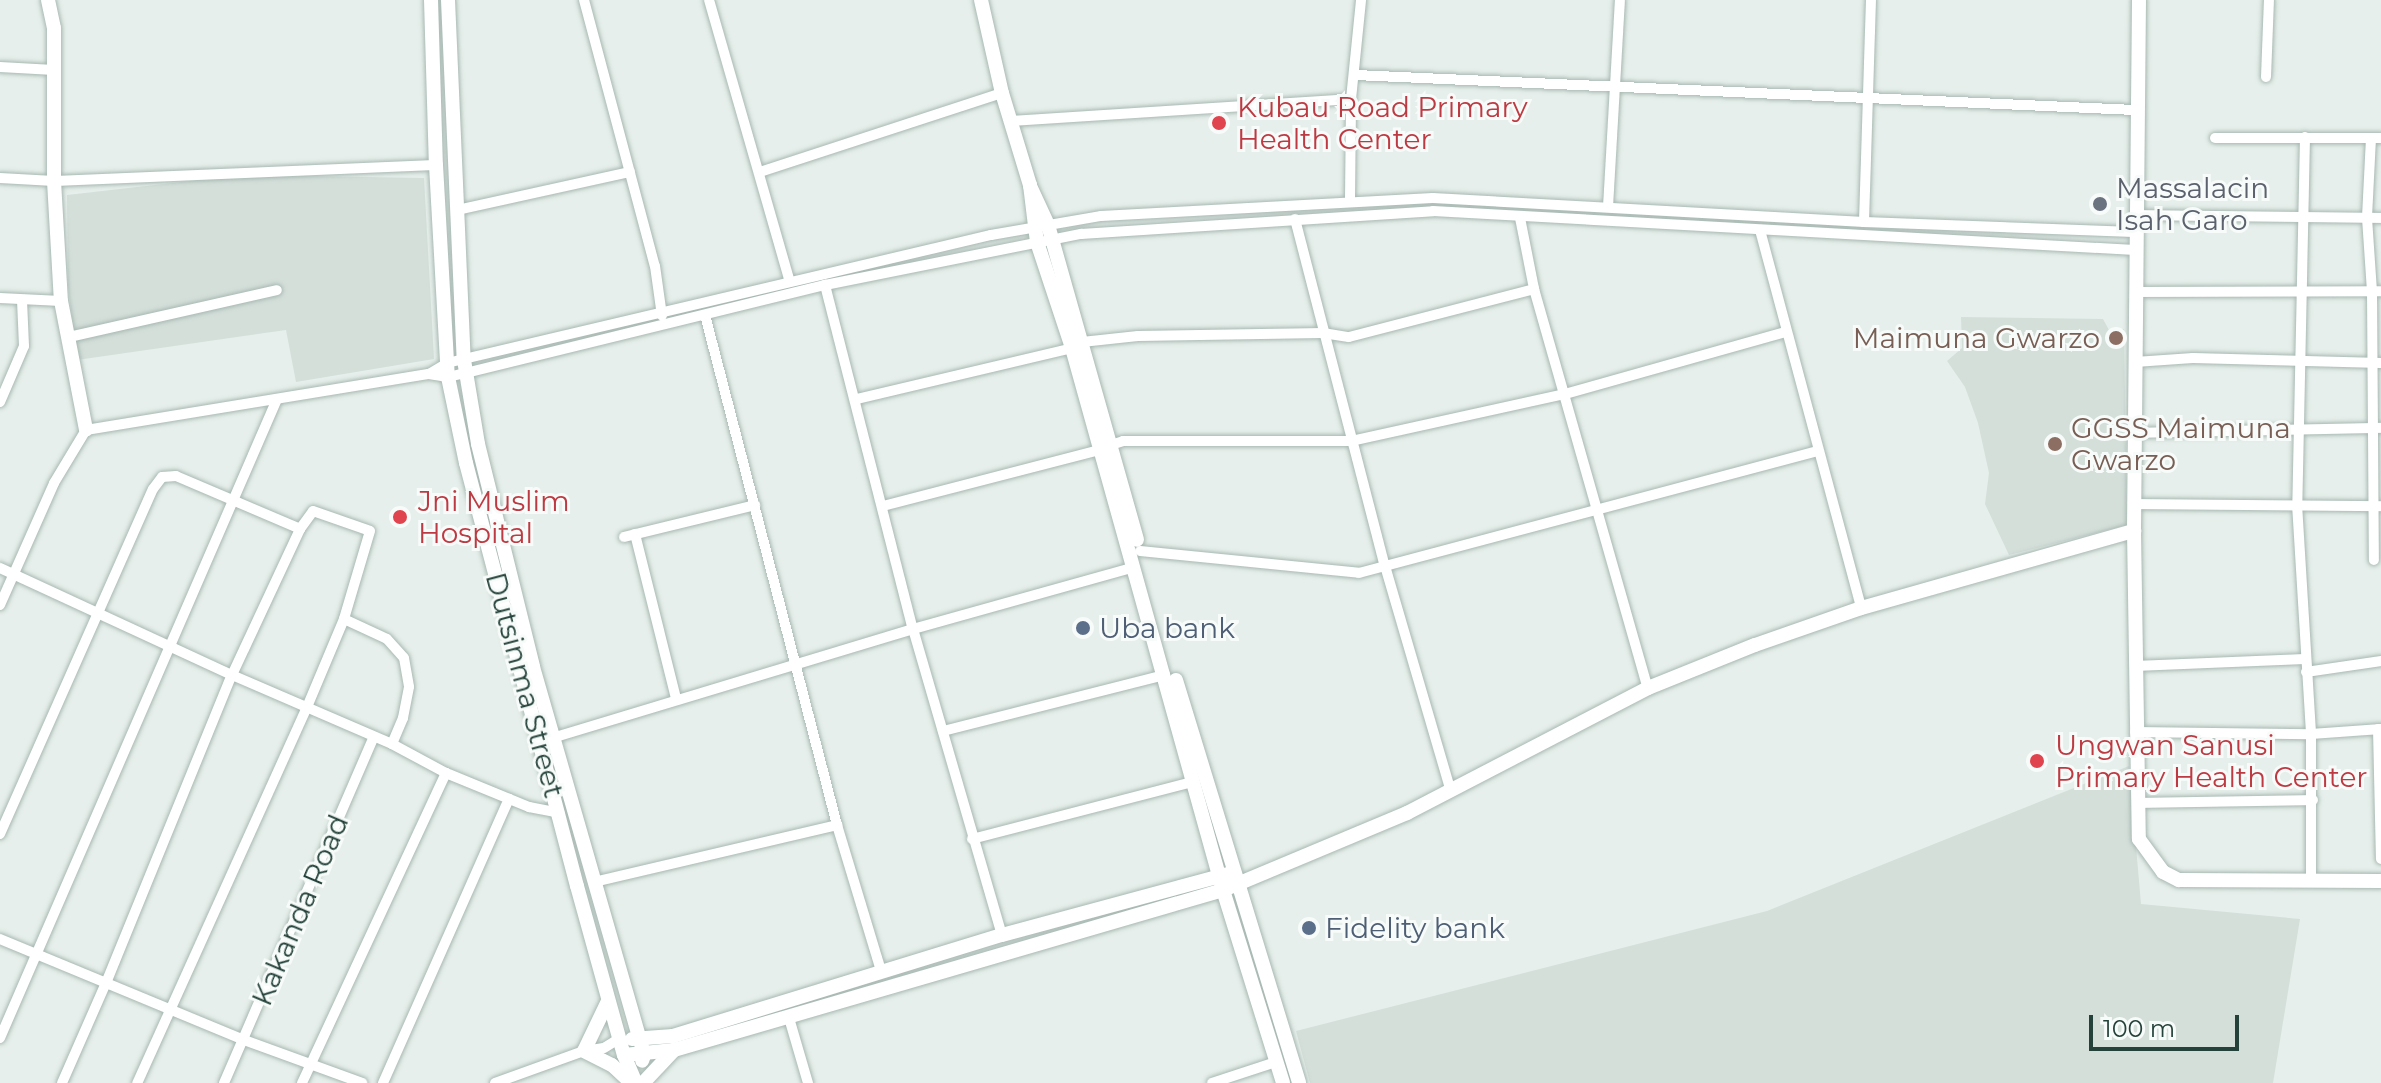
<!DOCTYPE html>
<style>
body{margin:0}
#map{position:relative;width:2381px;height:1083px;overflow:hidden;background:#e6efeb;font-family:Montserrat,sans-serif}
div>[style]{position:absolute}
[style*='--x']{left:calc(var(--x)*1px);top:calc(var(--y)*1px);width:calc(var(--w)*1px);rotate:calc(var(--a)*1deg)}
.built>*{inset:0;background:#d4dfda}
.roads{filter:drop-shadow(0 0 2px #a8b8b2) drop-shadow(0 0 2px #a8b8b2)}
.street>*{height:10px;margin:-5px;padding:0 5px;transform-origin:5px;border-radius:5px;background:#fff}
.secondary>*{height:14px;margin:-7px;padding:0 7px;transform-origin:7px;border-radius:7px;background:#fff}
.dots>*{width:22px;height:22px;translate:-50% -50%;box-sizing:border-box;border:4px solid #f7fbf9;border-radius:50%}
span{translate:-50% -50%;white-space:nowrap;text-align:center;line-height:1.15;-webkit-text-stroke:6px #f7fbf9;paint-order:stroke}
.health-label{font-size:28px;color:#be3a42}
.left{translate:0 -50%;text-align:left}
.worship-label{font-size:28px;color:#5b616d}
.education-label{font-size:28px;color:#785e54}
.right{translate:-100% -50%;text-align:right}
.service-label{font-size:28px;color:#4e5e75}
.street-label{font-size:28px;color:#24423a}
.scale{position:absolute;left:2089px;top:1015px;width:150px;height:36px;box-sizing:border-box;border:4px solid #24423a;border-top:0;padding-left:10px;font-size:24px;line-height:28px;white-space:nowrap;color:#24423a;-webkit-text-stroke:6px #f7fbf9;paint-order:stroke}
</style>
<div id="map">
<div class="built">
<i style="clip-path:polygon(243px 175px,424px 178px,434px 359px,296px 382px,286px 330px,77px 360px,68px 285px,67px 195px)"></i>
<i style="clip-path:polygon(1961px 317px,2103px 319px,2109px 330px,2124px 329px,2127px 525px,2009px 555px,1985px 504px,1989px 473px,1978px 423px,1965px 387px,1947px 361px,1962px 348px)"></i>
<i style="clip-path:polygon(2129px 766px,2141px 904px,2300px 919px,2273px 1083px,1310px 1083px,1296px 1031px,1767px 911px)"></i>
</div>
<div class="roads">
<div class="street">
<i style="--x:584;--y:0;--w:275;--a:75.1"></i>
<i style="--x:655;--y:266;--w:50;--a:82"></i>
<i style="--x:709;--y:0;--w:293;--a:74"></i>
<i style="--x:0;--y:67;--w:54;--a:3.2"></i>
<i style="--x:1355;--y:75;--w:782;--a:2.57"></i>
<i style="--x:2266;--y:77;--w:77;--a:-87.8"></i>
<i style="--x:1012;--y:121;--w:340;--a:-3.7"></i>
<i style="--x:2305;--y:137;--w:367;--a:91.2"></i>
<i style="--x:2297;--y:504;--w:230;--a:86.5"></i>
<i style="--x:2311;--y:734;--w:148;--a:90"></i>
<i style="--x:2215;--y:138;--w:166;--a:0"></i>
<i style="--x:2371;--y:138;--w:80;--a:92.9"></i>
<i style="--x:2367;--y:218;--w:73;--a:86.1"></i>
<i style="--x:2372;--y:291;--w:269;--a:89.6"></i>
<i style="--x:760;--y:172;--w:255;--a:-18.1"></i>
<i style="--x:0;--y:178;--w:54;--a:3.2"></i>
<i style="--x:54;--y:181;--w:382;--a:-2.4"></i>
<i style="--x:1350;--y:200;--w:101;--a:-89.4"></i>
<i style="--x:1351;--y:99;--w:100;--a:-84.2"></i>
<i style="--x:1608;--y:207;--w:207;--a:-86.7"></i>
<i style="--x:457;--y:210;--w:177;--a:-12.4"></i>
<i style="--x:2135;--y:215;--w:246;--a:0.7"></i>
<i style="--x:1520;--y:218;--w:72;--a:78.8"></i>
<i style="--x:1534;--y:289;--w:415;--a:74.1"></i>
<i style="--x:1295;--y:219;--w:358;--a:75.5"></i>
<i style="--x:1385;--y:566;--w:235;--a:73.7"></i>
<i style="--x:1864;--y:222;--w:222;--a:-88.2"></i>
<i style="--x:1760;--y:230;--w:391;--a:75"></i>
<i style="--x:825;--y:285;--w:355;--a:75.7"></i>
<i style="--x:913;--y:629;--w:319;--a:73.8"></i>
<i style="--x:2136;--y:292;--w:245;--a:-0.2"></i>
<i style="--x:0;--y:298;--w:61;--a:2.8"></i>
<i style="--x:705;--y:315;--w:527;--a:75.49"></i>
<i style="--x:837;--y:825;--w:152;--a:73.2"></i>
<i style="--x:69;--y:337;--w:213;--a:-12.7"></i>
<i style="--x:1082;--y:342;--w:56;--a:-6.1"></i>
<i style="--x:1138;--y:336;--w:185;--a:-0.9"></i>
<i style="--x:1323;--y:333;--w:26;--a:9"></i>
<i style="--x:1349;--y:337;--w:191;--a:-14.5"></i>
<i style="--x:2135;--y:362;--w:58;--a:-3.9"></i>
<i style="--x:2193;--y:358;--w:188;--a:1.5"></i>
<i style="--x:429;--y:374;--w:21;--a:-31"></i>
<i style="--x:447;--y:363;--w:559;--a:-13.24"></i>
<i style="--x:991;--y:235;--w:112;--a:-9.8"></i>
<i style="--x:1101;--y:216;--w:332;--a:-3.1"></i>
<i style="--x:1433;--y:198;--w:432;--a:3.2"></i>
<i style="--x:1864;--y:222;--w:270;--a:2.1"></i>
<i style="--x:857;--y:399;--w:221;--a:-13.3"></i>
<i style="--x:0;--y:402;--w:61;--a:-66.8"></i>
<i style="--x:24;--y:346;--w:46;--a:-92.5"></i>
<i style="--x:2135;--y:433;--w:246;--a:-1.2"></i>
<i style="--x:1111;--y:445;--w:13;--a:-18"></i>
<i style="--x:1123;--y:441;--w:228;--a:0"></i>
<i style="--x:1351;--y:441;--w:219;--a:-12.4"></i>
<i style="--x:1565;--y:394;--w:229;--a:-15.7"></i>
<i style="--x:2136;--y:504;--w:245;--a:0.5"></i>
<i style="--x:883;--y:506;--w:224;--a:-14.5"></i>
<i style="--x:635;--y:534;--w:170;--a:76"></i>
<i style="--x:624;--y:537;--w:135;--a:-13.7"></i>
<i style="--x:1140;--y:551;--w:220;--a:5.7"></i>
<i style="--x:1359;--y:573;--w:475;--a:-14.9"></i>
<i style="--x:0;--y:568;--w:255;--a:24.8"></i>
<i style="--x:232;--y:675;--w:174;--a:23.3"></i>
<i style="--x:392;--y:744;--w:61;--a:28.2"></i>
<i style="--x:446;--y:773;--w:90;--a:22.3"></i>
<i style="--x:529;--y:807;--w:31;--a:11"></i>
<i style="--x:0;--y:605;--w:133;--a:-66.1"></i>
<i style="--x:54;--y:483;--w:62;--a:-58.9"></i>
<i style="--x:86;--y:430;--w:348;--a:-9.3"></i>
<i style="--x:429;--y:374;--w:19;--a:9"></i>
<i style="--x:448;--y:377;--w:18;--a:-13"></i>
<i style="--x:466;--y:373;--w:370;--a:-13.8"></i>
<i style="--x:825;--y:285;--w:261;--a:-11.3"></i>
<i style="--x:1081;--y:234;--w:353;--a:-3.7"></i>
<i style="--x:1433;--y:211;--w:703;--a:3.18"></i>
<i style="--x:344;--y:619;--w:47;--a:24.9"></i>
<i style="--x:387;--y:639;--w:25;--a:48"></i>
<i style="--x:404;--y:658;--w:29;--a:80"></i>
<i style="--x:409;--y:687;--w:32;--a:101"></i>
<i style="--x:403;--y:718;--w:28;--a:113"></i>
<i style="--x:2135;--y:666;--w:170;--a:-2.4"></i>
<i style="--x:2306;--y:672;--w:76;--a:-8.3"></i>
<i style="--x:2378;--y:729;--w:130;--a:88.7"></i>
<i style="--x:943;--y:731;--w:229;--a:-14.2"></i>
<i style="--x:2135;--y:732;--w:176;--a:0.7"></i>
<i style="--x:2311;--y:734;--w:70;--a:-4.1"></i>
<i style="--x:552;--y:738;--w:377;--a:-16.8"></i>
<i style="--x:913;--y:629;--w:230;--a:-15.6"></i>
<i style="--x:2140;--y:803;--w:173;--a:-1"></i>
<i style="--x:0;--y:834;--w:377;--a:-66.1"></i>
<i style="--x:153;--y:489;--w:15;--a:-53"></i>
<i style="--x:162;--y:477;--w:14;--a:-4"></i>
<i style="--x:176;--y:476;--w:135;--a:23.1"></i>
<i style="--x:300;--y:529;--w:22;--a:-54"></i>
<i style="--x:313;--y:511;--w:60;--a:19.3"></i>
<i style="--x:370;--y:531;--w:92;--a:106.5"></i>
<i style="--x:344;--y:619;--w:95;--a:112.8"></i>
<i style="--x:307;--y:707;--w:413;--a:114.3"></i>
<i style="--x:972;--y:839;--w:228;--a:-14.5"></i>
<i style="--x:594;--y:882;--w:250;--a:-13.2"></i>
<i style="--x:0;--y:939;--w:264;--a:22.5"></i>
<i style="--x:244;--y:1040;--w:126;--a:20"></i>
<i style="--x:789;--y:1018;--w:68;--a:73.7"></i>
<i style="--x:0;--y:1038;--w:696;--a:-66.56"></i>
<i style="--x:62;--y:1083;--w:109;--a:-66.3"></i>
<i style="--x:106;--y:983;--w:333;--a:-67.8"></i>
<i style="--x:232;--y:675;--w:161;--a:-65"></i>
<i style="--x:224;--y:1083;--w:377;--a:-66.6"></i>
<i style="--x:302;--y:1083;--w:342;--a:-65.1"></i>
<i style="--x:383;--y:1083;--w:311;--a:-66.1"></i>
<i style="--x:495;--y:1083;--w:95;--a:-19.8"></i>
<i style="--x:584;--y:1051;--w:20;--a:-9"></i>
<i style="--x:604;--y:1048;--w:19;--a:-32"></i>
<i style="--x:1212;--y:1083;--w:67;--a:-18.2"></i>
</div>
<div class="secondary">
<i style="--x:48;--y:0;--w:29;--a:78"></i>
<i style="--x:54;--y:28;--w:153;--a:90"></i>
<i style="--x:54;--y:181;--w:120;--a:86.7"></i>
<i style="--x:61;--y:301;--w:131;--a:79"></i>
<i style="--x:431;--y:0;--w:165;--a:88.3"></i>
<i style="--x:436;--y:165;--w:212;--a:86.8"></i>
<i style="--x:448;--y:377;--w:88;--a:78.2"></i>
<i style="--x:466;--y:463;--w:437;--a:75.3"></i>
<i style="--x:577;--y:886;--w:175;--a:74.5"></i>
<i style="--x:624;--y:1055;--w:30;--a:67"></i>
<i style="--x:448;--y:0;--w:360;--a:87.5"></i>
<i style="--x:464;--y:360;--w:85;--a:80.5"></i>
<i style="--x:478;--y:444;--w:230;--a:76.1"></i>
<i style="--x:533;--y:667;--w:404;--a:74"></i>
<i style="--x:644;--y:1055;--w:6;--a:108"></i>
<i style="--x:981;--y:0;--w:95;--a:77.3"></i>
<i style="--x:1002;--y:93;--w:96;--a:73.1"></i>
<i style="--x:1030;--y:185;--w:57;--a:83"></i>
<i style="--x:1037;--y:242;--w:112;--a:71.7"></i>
<i style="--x:1072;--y:348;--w:563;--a:74.43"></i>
<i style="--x:1223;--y:890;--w:202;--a:72.7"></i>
<i style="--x:2139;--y:0;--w:531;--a:90.54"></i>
<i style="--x:2134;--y:531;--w:308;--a:89.1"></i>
<i style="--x:2139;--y:839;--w:41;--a:54"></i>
<i style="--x:2163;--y:872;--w:18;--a:27"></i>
<i style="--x:2179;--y:880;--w:202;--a:0.3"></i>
<i style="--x:1030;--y:186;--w:43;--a:65.2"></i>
<i style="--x:1048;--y:225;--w:327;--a:74.2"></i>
<i style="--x:1176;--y:680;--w:421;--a:73"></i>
<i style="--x:608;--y:1001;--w:55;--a:115.6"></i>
<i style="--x:584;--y:1051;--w:31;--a:27"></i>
<i style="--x:612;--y:1065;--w:26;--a:43"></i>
<i style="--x:632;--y:1039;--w:41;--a:-4.2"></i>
<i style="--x:673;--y:1036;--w:344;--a:-17.1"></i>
<i style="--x:1002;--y:935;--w:234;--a:-15.1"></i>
<i style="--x:624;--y:1055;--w:50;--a:-5.7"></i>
<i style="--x:674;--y:1050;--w:572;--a:-16.25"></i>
<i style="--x:1223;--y:890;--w:199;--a:-22.7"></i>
<i style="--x:1407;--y:813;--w:271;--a:-27.4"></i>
<i style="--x:1648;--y:688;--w:115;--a:-21.9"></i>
<i style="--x:1755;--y:645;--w:112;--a:-19.2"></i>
<i style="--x:1861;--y:608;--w:284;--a:-15.8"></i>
<i style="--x:643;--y:1083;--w:45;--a:-46.8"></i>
</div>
</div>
<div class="dots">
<i style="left:1219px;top:123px;background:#e0444e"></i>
<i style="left:2100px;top:204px;background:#6b7280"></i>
<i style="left:2116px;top:338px;background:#8d6e63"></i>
<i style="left:2055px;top:444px;background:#8d6e63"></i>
<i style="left:400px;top:517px;background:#e0444e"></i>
<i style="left:1083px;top:628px;background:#5c6f8a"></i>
<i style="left:2037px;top:761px;background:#e0444e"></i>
<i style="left:1309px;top:928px;background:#5c6f8a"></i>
</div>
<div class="health-label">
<span class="left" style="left:1237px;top:123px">Kubau Road Primary<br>Health Center</span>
<span class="left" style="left:418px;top:517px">Jni Muslim<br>Hospital</span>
<span class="left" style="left:2055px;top:761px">Ungwan Sanusi<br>Primary Health Center</span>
</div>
<div class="worship-label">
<span class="left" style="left:2116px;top:204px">Massalacin<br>Isah Garo</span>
</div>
<div class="education-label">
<span class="right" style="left:2100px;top:338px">Maimuna Gwarzo</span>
<span class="left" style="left:2071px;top:444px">GGSS Maimuna<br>Gwarzo</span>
</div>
<div class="service-label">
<span class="left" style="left:1099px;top:628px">Uba bank</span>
<span class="left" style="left:1325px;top:928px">Fidelity bank</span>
</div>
<div class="street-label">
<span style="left:525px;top:685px;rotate:75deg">Dutsinma Street</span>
<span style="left:300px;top:910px;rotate:-67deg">Kakanda Road</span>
</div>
<div class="scale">100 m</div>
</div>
